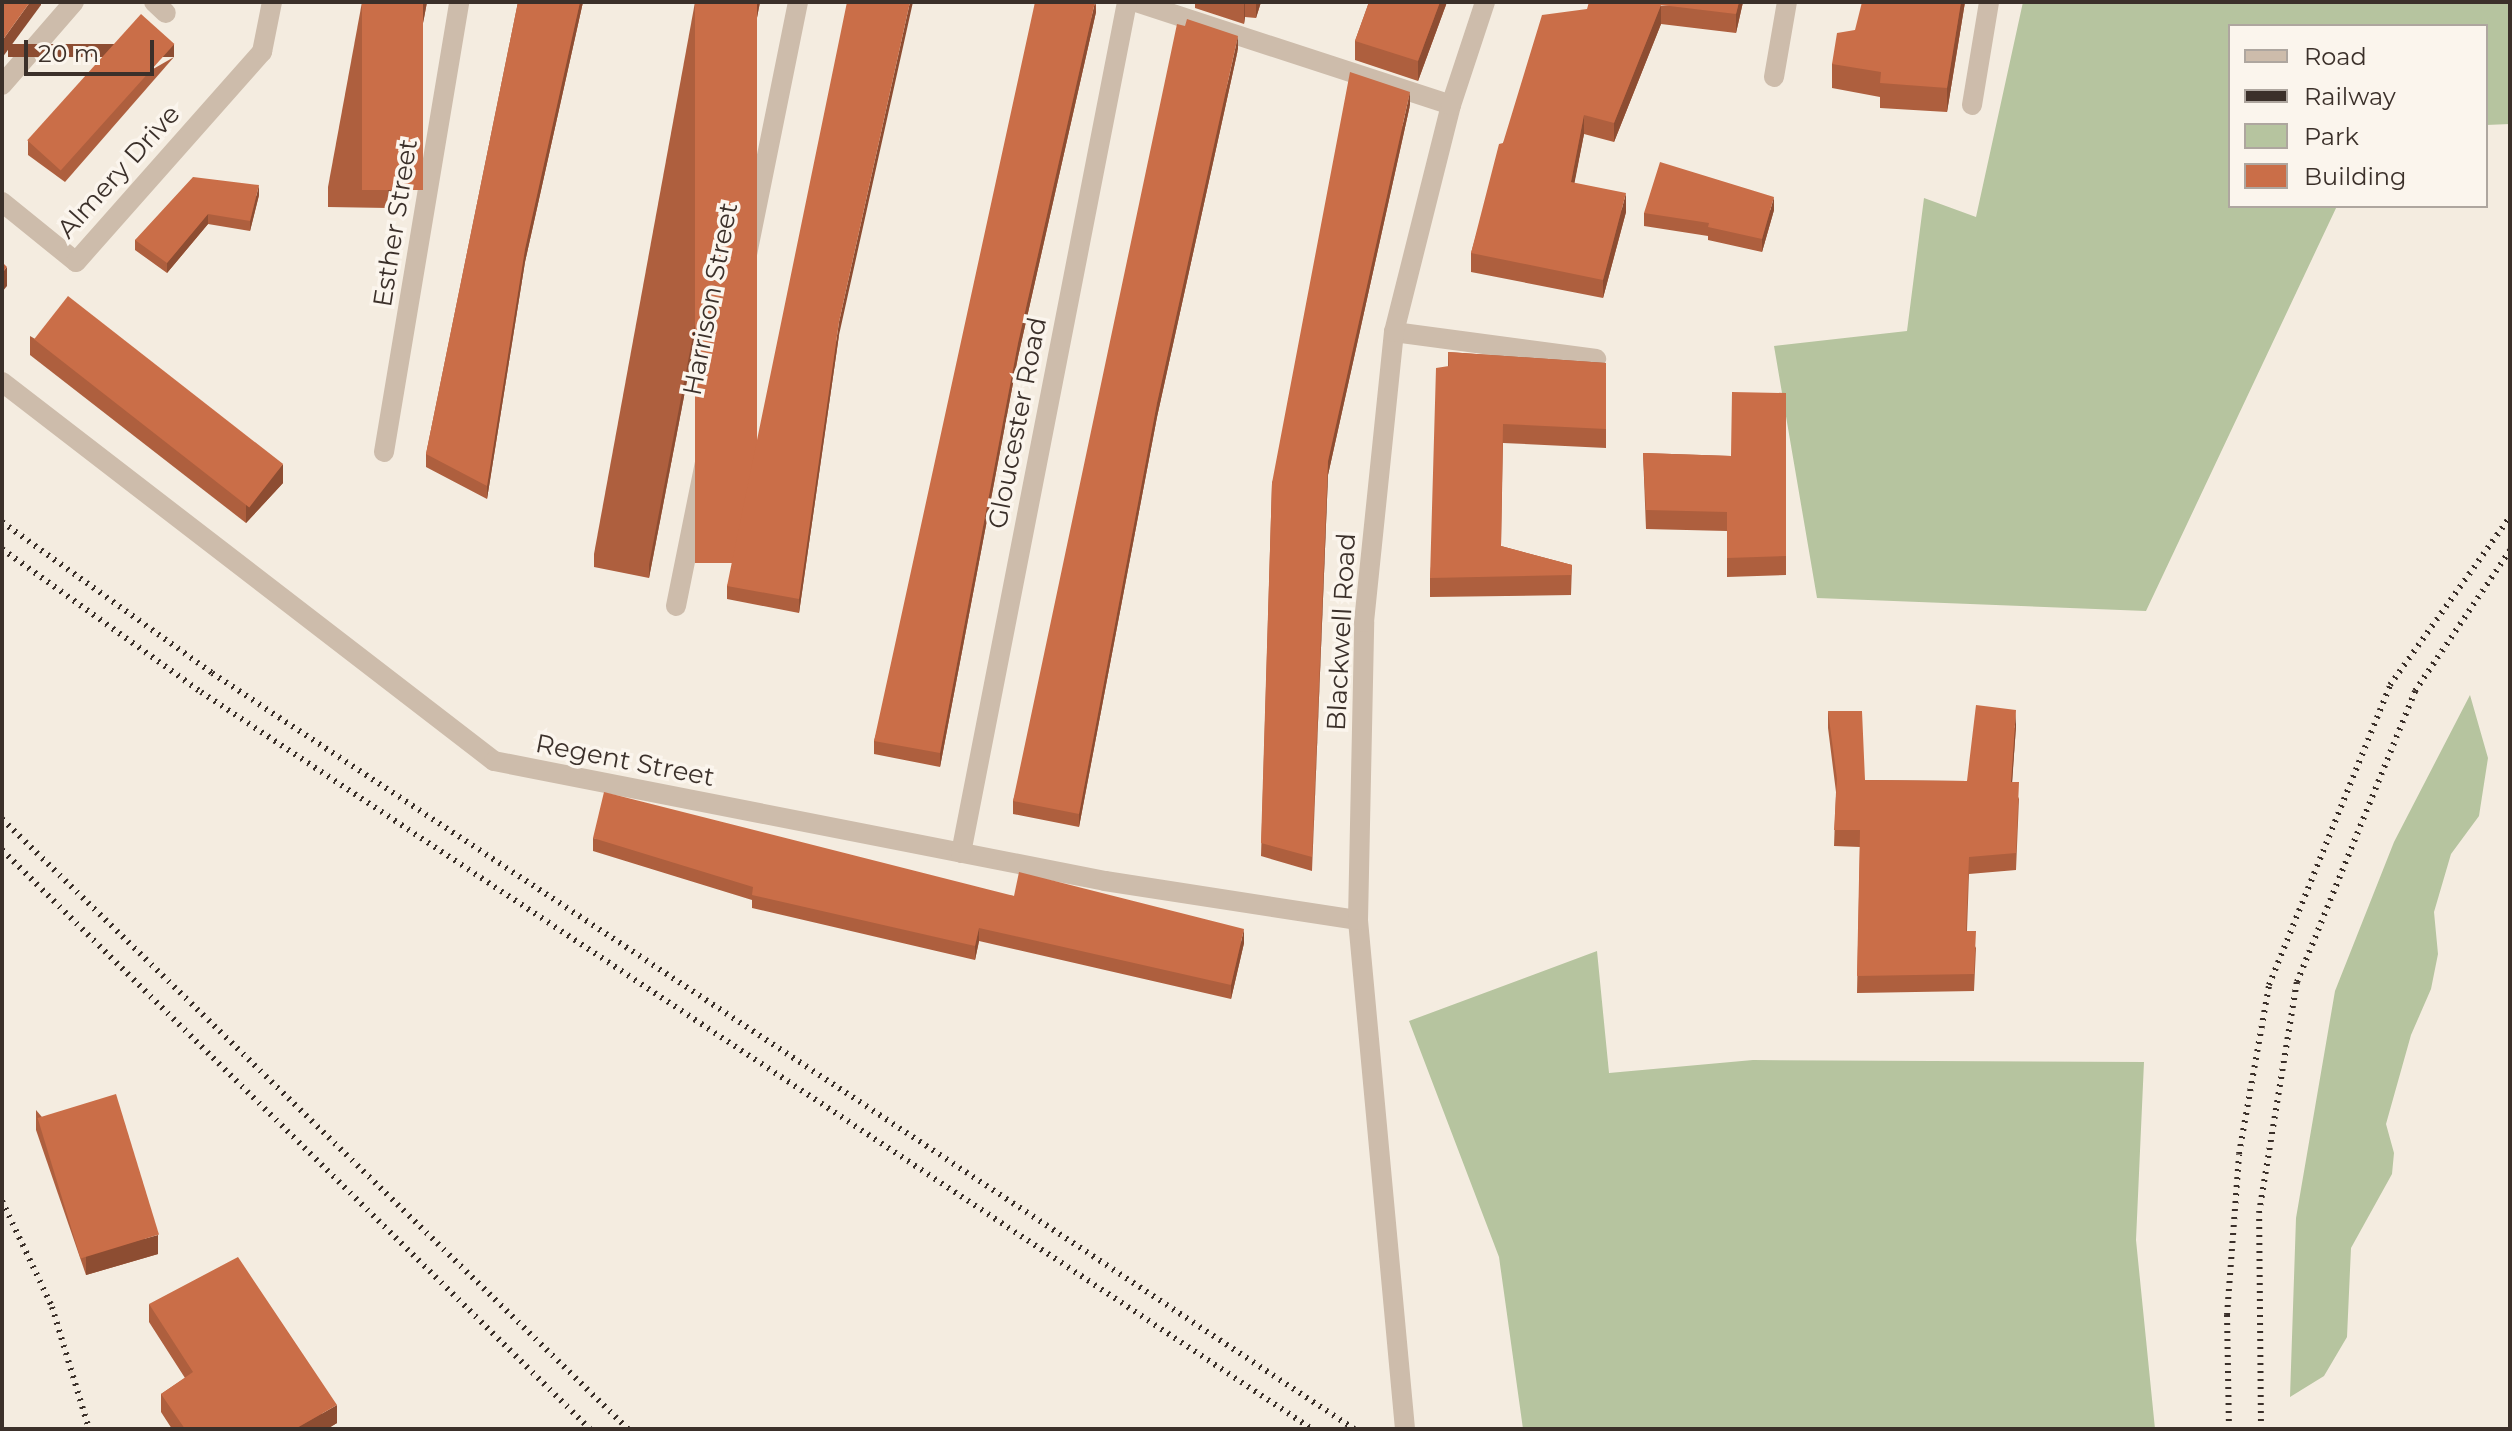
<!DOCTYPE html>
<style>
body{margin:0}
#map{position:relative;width:2512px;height:1431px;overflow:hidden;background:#f4ece0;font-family:Montserrat,sans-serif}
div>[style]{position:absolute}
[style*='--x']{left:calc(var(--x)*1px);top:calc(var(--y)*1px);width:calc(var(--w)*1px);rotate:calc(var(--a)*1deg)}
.green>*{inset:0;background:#b6c49f}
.minor>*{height:20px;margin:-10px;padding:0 10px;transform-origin:10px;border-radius:10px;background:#cdbcab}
.rail>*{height:6px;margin-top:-3px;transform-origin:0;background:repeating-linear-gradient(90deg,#3b302a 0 2px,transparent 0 8px)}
.wall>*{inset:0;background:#ae5f3e}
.shaded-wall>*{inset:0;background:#8d4d32;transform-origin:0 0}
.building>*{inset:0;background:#ca6e48;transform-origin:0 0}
span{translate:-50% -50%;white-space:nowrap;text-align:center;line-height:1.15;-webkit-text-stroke:7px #fbf5ed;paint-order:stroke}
.street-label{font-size:26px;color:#3b302a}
.frame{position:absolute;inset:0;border:4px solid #3b302a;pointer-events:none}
.legend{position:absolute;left:2228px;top:24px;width:260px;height:184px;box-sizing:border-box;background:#fbf5ed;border:2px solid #aea69f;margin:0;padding:10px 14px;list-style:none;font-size:24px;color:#3b302a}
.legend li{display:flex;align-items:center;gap:16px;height:40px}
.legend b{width:40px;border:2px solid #aea69f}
.scale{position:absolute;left:24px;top:40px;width:130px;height:36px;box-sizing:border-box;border:4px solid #3b302a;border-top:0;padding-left:10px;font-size:24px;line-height:28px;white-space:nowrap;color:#3b302a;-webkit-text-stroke:6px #fbf5ed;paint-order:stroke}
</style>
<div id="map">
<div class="green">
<i style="clip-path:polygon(2023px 2px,2510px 2px,2510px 124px,2486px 125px,2486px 26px,2230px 26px,2230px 206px,2337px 206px,2146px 611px,1817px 598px,1774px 346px,1907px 331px,1924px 198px,1976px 217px)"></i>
<i style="clip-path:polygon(2470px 695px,2488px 758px,2479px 816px,2451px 854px,2434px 912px,2438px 954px,2431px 989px,2411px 1035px,2386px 1124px,2394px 1153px,2392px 1174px,2351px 1248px,2347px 1337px,2324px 1376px,2290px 1397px,2296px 1218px,2335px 991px,2394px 842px)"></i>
<i style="clip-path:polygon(1597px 951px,1609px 1073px,1753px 1060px,2144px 1062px,2136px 1240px,2155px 1429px,1523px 1429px,1499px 1257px,1409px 1021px)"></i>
</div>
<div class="minor">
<i style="--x:154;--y:2;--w:16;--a:43"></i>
<i style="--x:1136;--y:2;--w:331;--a:18.1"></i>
<i style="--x:1774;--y:77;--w:76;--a:-80.2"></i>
<i style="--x:2;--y:85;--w:110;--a:-49.1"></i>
<i style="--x:1972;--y:105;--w:104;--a:-80.6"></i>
<i style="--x:2;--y:202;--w:95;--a:39"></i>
<i style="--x:76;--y:262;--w:281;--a:-48.5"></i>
<i style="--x:262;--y:52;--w:51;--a:-78.7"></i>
<i style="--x:1394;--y:332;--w:204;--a:7.6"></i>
<i style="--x:2;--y:382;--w:621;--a:37.61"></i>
<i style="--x:494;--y:761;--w:623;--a:11.11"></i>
<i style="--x:1105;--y:881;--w:256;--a:8.8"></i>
<i style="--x:384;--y:452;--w:456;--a:-80.5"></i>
<i style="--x:676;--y:606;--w:616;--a:-78.58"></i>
<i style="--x:961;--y:853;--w:867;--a:-78.96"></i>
<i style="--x:1405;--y:1429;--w:511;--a:-95.28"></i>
<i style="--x:1358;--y:920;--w:298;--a:-88.8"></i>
<i style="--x:1364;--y:622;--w:292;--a:-84.1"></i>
<i style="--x:1394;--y:332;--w:234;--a:-75.9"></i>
<i style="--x:1451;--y:105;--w:108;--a:-71.7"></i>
</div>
<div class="rail">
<i style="--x:2;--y:522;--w:259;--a:35.7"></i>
<i style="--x:212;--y:673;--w:1370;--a:33.5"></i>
<i style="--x:2;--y:549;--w:245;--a:35.7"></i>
<i style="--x:201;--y:692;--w:1333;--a:33.56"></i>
<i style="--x:2;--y:819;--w:874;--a:44.26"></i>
<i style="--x:2;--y:850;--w:825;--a:44.56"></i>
<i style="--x:2;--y:1201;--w:117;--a:64.7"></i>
<i style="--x:52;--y:1307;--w:127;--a:73.1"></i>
<i style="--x:2229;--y:1429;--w:114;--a:-91"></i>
<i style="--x:2227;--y:1315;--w:161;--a:-85.7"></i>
<i style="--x:2239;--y:1154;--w:172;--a:-79.9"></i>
<i style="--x:2269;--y:985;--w:323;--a:-68"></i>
<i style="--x:2390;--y:685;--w:206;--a:-54.5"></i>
<i style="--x:2261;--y:1429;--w:216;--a:-90.5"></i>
<i style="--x:2259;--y:1213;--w:234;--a:-80.7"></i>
<i style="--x:2297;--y:982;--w:314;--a:-67.9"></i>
<i style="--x:2415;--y:691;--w:170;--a:-56"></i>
</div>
<div class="wall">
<i style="clip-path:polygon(362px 2px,427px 2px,388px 208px,328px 207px,328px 187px)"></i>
<i style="clip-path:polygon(518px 2px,583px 2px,525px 262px,487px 499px,426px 467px,426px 454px)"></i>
<i style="clip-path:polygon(695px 2px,760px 2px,649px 578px,594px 567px,594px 554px)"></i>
<i style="clip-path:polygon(1096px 2px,1096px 12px,1018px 357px,940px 767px,874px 754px,874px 741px)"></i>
<i style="clip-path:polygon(1195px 2px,1261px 2px,1256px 18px,1245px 17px,1244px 24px,1195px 8px)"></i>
<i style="clip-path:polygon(1369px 2px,1447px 2px,1418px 81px,1355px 60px,1355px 41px)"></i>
<i style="clip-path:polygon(1743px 2px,1736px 33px,1661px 24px,1614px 142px,1584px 134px,1574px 183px,1626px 212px,1603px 298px,1471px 272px,1471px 253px,1503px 143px,1587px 9px)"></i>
<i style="clip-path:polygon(1965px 2px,1947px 112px,1880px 108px,1880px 97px,1832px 88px,1832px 64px,1855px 30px)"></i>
<i style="clip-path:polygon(1238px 49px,1157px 417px,1079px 827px,1013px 814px,1013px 801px)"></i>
<i style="clip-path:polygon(174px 57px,65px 182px,28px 155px,28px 141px)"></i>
<i style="clip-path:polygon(1410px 105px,1328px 475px,1312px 871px,1261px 856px,1272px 483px)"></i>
<i style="clip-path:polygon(259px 195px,250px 231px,208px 224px,167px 273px,135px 250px,135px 240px)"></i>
<i style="clip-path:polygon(1774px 210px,1762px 252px,1708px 240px,1708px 236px,1644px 226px,1644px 213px)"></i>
<i style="clip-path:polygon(839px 335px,799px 613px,727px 599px,727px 586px)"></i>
<i style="clip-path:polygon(30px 336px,283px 483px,246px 523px,30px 355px)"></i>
<i style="clip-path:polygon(1448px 352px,1606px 363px,1606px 448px,1503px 443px,1501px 546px,1572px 565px,1571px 595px,1430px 597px,1430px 578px,1448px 366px)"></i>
<i style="clip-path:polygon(1786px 393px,1786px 575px,1727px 577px,1727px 531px,1646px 529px,1643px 453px,1731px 456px)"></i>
<i style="clip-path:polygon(1828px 711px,1865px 780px,1967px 781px,2016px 726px,2012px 782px,2019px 799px,2016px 870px,1969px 874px,1967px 931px,1976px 948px,1974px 991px,1857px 993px,1860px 847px,1834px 846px,1836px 792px,1828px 728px)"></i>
<i style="clip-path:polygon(593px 838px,1014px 896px,1244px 943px,1231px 999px,979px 941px,975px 960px,752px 908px,752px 900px,593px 851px)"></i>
<i style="clip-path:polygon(36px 1110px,158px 1254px,86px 1275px,36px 1130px)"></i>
<i style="clip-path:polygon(149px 1304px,337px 1423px,327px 1429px,172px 1429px,161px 1412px,161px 1394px,185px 1378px,149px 1322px)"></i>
</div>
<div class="shaded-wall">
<i style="clip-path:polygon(30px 2px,41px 2px,41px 5px,2px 58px,2px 41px)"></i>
<i style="clip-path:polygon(423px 2px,427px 2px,388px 208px,388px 189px)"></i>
<i style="clip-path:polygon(580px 2px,583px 2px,525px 262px,487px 499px,487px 486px,525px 249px)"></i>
<i style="clip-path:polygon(757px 2px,760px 2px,649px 578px,649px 565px)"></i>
<i style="clip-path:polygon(910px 2px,913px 2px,839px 335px,799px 613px,799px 599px,839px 322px)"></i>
<i style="clip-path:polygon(1095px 2px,1096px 12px,1018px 357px,940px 767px,940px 753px,1018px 343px)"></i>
<i style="clip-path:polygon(1244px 2px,1245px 2px,1245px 17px,1244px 24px)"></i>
<i style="clip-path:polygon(1256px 2px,1261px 2px,1256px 18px)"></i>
<i style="clip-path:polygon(1440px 2px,1447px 2px,1418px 81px,1418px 61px)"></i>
<i style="clip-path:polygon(1739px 2px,1743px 2px,1736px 33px,1736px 14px)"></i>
<i style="clip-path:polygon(1961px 2px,1965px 2px,1947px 112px,1947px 88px)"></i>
<i style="clip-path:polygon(1661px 5px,1661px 24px,1614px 142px,1614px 123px)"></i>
<i style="clip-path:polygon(1238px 36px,1238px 49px,1157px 417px,1079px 827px,1079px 814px,1157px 403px)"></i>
<i style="left:174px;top:44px;width:13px;height:166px;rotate:90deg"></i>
<i style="clip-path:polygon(1410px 92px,1410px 105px,1328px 475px,1312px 871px,1328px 461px)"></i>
<i style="clip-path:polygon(1584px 115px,1584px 134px,1571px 201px,1571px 182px)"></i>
<i style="clip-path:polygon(259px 185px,259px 195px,250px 231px,250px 221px)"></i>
<i style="clip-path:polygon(1626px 193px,1626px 212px,1603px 298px,1603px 280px)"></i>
<i style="clip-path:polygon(1774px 197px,1774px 210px,1762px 252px,1762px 239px)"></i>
<i style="clip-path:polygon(208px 214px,208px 224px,167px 273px,167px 263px)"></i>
<i style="clip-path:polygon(7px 267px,7px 286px,2px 292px,2px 273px)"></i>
<i style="clip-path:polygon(283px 464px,283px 483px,246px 523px,246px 504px)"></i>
<i style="clip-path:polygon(2016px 710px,2016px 726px,2011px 799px,2011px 782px)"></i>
<i style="clip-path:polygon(979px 928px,979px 941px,975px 960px,975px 946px)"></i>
<i style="clip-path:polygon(1244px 929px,1244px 943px,1231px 999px,1231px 985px)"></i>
<i style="clip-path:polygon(158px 1235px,158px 1254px,86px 1275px,86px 1255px)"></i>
<i style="clip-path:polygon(337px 1405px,337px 1423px,327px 1429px,295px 1429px)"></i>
</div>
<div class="building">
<i style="clip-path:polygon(2px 2px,30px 2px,2px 41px)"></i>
<i style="left:362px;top:2px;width:61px;height:188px"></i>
<i style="clip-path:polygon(518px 2px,580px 2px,525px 249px,487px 486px,426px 454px)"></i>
<i style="left:695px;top:2px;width:62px;height:561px"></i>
<i style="clip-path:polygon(847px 2px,910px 2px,839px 322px,799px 599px,727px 586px)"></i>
<i style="clip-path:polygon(1035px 2px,1095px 2px,1018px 343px,940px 753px,874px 741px)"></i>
<i style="clip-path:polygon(1369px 2px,1440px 2px,1418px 61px,1355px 41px)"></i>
<i style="clip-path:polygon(1589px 2px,1739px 2px,1736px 14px,1661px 5px,1614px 123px,1584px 115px,1571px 182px,1626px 193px,1603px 280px,1471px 253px,1499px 144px,1503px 143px,1542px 15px,1587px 9px)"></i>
<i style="clip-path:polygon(1862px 2px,1961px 2px,1947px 88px,1880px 83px,1881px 72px,1832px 64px,1837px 33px,1855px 30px)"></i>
<i style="left:141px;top:14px;width:45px;height:170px;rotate:42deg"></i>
<i style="clip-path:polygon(1187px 19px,1238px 36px,1157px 403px,1079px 814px,1013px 801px,1177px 24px,1185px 26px)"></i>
<i style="clip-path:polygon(1350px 72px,1410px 92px,1328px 461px,1312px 857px,1261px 843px,1272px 483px)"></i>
<i style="clip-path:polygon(1660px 162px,1774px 197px,1762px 239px,1708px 227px,1709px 223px,1644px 213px)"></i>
<i style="clip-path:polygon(193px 177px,259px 185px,250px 221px,208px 214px,167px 263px,135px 240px)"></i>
<i style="clip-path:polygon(2px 262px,7px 267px,2px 273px)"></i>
<i style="left:68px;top:296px;width:273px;height:55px;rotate:38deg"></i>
<i style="clip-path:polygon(1448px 352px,1606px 363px,1606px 429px,1503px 424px,1501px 546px,1572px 565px,1571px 575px,1430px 578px,1436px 368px,1449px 366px)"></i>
<i style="clip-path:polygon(1732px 392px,1786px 393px,1786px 556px,1727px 558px,1727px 512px,1646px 510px,1643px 453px,1731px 456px)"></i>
<i style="clip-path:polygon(1976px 705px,2016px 710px,2011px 782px,2019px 782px,2016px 853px,1969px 857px,1966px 931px,1976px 931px,1974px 974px,1857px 976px,1860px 830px,1834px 830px,1837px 779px,1828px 711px,1862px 711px,1865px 780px,1967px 781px)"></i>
<i style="clip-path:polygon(604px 792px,1014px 896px,1019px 872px,1244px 929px,1231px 985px,979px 928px,975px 946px,752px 895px,753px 887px,593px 838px)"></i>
<i style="left:116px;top:1094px;width:147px;height:82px;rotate:73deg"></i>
<i style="clip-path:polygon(238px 1257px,337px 1405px,295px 1429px,185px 1429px,161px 1394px,193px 1372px,149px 1304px)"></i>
</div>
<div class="street-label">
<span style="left:119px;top:172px;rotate:-48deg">Almery Drive</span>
<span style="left:396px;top:223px;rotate:-81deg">Esther Street</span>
<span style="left:711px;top:299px;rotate:-79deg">Harrison Street</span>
<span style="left:1018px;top:423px;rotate:-79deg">Gloucester Road</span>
<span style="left:1342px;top:632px;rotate:-87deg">Blackwell Road</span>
<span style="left:625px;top:761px;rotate:11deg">Regent Street</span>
</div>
<div class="frame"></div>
<ul class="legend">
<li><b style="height:10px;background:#cdbcab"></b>Road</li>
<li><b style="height:10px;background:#3b302a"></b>Railway</li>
<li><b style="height:22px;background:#b6c49f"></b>Park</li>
<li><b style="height:22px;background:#ca6e48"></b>Building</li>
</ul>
<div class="scale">20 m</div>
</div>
